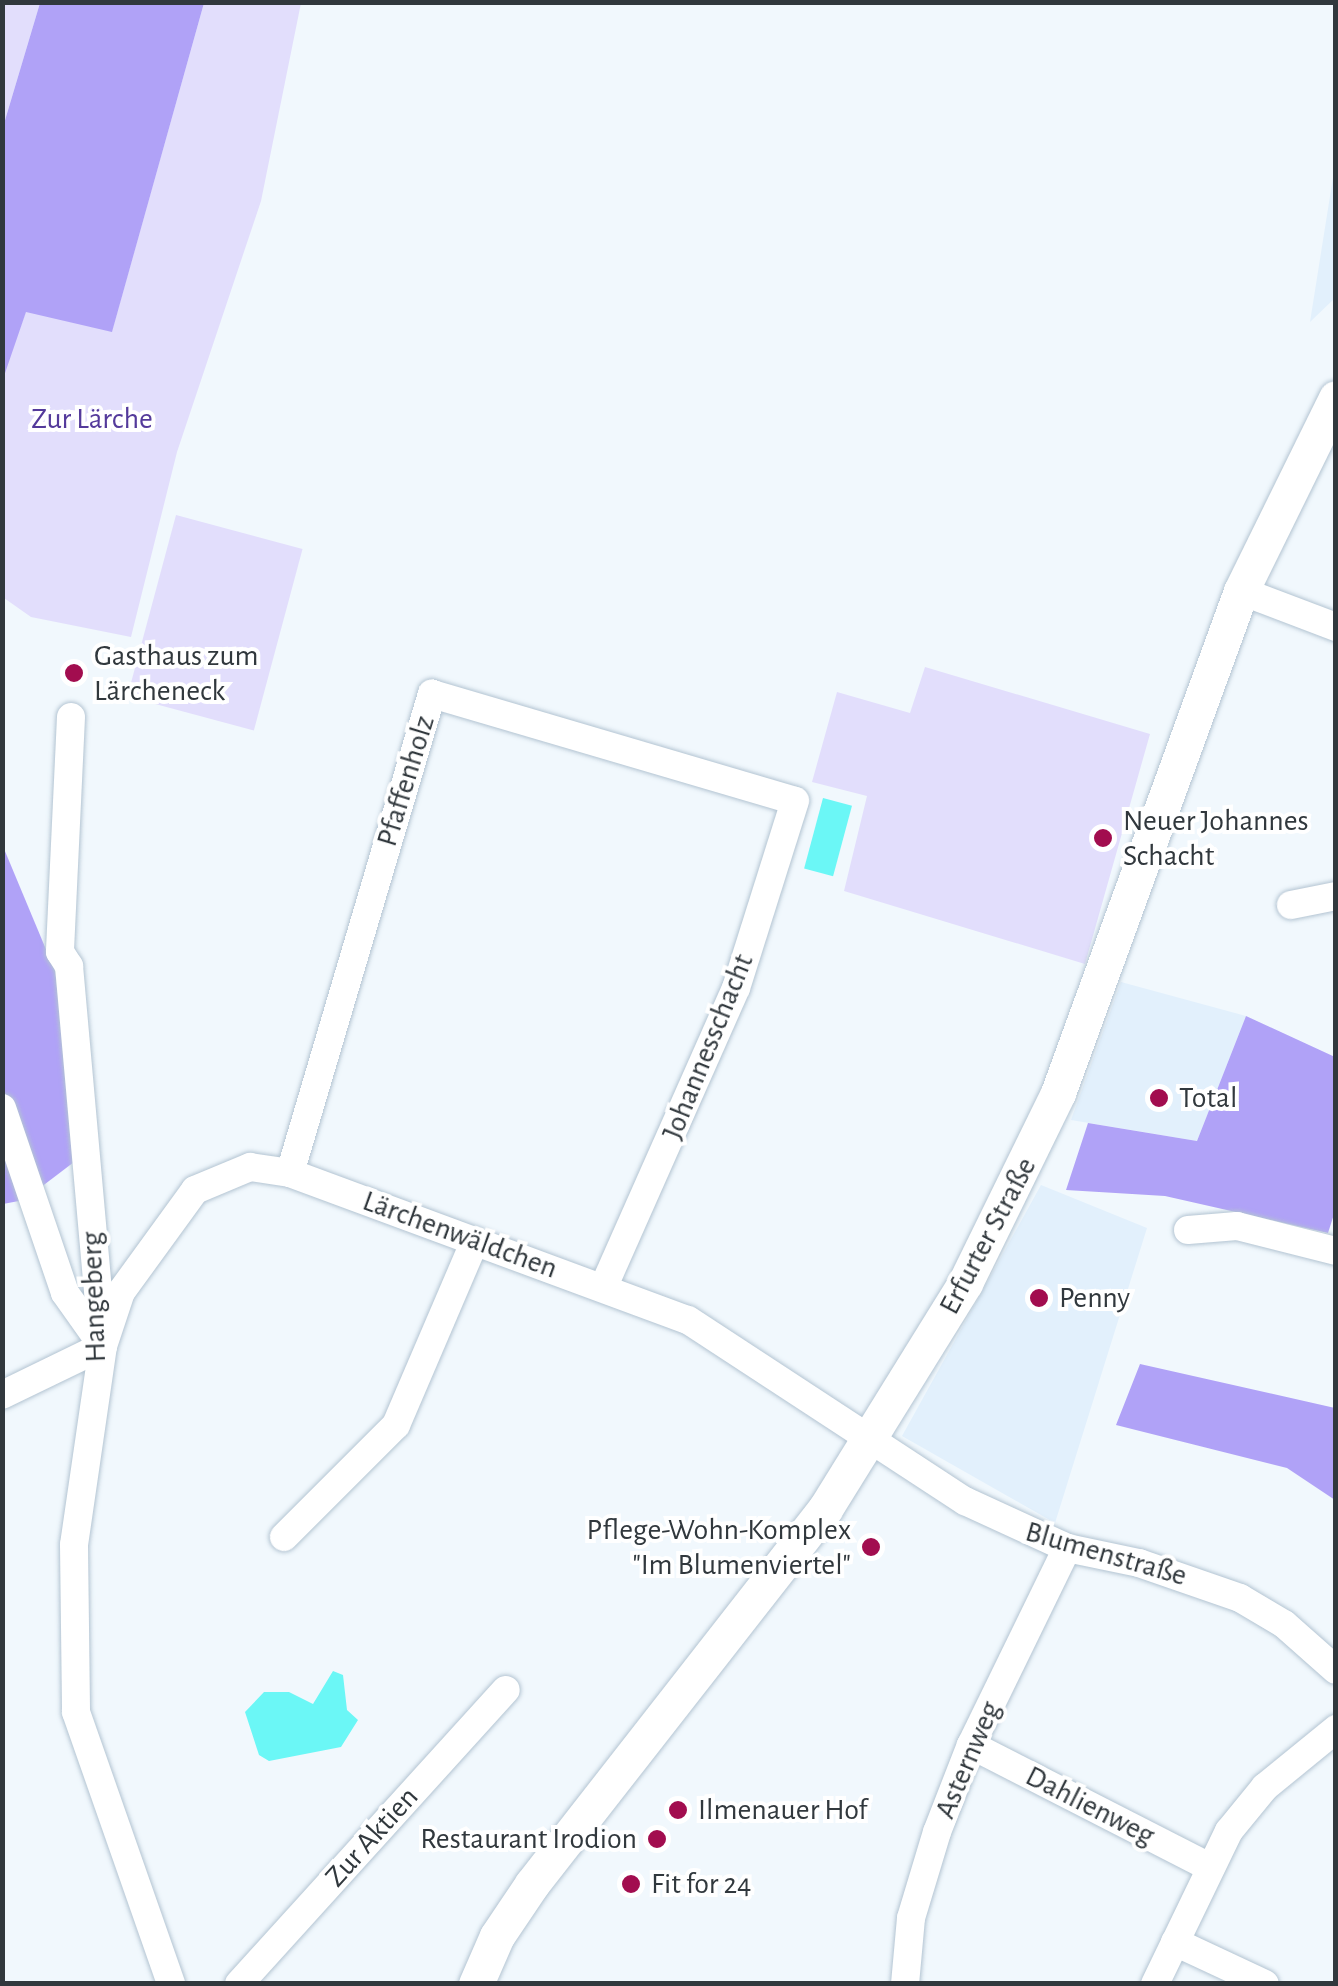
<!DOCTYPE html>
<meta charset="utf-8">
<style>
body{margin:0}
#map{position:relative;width:1338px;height:1986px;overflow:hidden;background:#f1f8fd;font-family:"Alegreya Sans",sans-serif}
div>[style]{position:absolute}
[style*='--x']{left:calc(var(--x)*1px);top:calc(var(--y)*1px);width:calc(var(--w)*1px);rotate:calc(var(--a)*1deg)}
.built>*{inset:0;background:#e2f0fc}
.green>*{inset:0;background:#e2defc;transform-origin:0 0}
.forest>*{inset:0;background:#b0a2f7}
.water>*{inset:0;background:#6bf7f6;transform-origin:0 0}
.roads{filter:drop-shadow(0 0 2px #b3c4d2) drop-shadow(0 0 2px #b3c4d2)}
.minor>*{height:28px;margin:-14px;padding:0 14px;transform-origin:14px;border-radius:14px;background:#fff}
.major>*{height:35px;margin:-17.5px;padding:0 17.5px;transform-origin:17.5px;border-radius:17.5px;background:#fff}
.dots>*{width:28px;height:28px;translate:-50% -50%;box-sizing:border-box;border:5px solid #fff;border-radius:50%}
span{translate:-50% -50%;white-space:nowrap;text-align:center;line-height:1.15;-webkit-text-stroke:8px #fff;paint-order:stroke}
.park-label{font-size:30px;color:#543a9b}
.poi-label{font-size:30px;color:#31383d}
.left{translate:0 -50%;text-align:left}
.right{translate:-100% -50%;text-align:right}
.street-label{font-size:30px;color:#31383d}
.frame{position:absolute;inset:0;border:5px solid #31383d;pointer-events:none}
</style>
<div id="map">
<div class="built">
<i style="clip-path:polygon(1335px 165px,1335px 298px,1310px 322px,1320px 259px)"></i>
<i style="clip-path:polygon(1121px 982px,1246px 1016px,1197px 1141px,1071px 1120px)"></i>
<i style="clip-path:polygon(1041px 1185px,1147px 1228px,1055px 1523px,902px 1436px)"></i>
</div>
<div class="green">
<i style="clip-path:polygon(3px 3px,40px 3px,3px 127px)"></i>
<i style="clip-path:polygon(204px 3px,301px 3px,261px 201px,177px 452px,131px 637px,31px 617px,4px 598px,2px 589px,2px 379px,26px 311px,112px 331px)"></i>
<i style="left:176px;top:515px;width:131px;height:188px;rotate:15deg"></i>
<i style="clip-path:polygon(925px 667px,1150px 734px,1085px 964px,844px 891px,867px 796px,812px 782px,837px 692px,910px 713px)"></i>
</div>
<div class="forest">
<i style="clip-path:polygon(40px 3px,204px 3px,112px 332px,26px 312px,3px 379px,3px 127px)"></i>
<i style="clip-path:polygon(2px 844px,55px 971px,78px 1159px,24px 1200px,3px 1204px)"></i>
<i style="clip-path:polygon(1246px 1016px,1335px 1057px,1336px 1208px,1328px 1233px,1165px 1196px,1066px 1190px,1088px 1123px,1197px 1141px)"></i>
<i style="clip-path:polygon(1140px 1364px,1335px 1408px,1335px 1500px,1287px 1468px,1116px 1425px)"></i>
</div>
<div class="water">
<i style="left:823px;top:798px;width:30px;height:73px;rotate:15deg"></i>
<i style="clip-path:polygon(333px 1671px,343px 1675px,347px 1710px,358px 1720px,341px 1747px,269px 1761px,259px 1755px,245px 1712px,264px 1692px,289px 1692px,313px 1704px)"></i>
</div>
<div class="roads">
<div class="minor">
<i style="--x:1241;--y:591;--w:102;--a:20.8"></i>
<i style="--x:71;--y:717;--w:235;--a:92.7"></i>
<i style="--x:60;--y:952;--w:17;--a:57"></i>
<i style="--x:69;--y:966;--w:382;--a:84.9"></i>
<i style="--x:103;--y:1346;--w:201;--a:98.3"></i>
<i style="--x:74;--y:1545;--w:167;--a:89.3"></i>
<i style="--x:76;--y:1712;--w:288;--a:70.7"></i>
<i style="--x:1291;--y:905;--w:46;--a:-11.3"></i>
<i style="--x:2;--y:1108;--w:195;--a:71.2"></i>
<i style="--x:65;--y:1293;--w:64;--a:54.6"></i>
<i style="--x:290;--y:1173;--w:500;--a:-73.5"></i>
<i style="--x:432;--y:694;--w:378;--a:16.4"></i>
<i style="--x:795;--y:801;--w:196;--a:107.5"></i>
<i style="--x:736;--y:988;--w:326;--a:113.9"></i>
<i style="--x:1188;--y:1230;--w:49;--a:-4.7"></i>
<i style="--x:1237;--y:1226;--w:102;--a:14.2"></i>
<i style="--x:103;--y:1346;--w:57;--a:-71.6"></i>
<i style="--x:121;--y:1292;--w:126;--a:-54"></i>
<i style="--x:195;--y:1190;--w:60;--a:-22.7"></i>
<i style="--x:250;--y:1167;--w:40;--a:8.5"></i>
<i style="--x:290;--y:1173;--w:424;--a:20.3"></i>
<i style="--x:688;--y:1320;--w:331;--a:33.2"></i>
<i style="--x:965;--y:1501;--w:112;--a:24.7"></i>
<i style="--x:1067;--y:1548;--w:74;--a:11.8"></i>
<i style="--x:1139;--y:1563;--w:107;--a:19.1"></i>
<i style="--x:1240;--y:1598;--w:51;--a:30.6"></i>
<i style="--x:1284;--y:1624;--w:69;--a:41.5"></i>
<i style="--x:2;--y:1395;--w:112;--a:-25.9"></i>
<i style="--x:284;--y:1537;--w:158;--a:-45"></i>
<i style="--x:396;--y:1425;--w:200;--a:-66.8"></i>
<i style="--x:971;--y:1745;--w:267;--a:27.1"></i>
<i style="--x:1175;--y:1942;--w:99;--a:25"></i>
<i style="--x:239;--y:1984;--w:397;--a:-47.8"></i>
<i style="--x:905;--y:1984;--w:66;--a:-84.8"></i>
<i style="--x:911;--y:1918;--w:90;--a:-73.2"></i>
<i style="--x:937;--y:1832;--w:93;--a:-68.7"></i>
<i style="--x:971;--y:1745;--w:219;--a:-64"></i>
<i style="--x:1155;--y:1984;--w:170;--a:-64.2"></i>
<i style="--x:1229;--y:1831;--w:57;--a:-50.7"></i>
<i style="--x:1265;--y:1787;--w:92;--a:-39.2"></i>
</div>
<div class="major">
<i style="--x:476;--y:1984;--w:52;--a:-66.4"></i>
<i style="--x:497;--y:1936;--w:63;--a:-56.1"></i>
<i style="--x:532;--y:1884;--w:476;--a:-52"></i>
<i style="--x:825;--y:1509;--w:266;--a:-58.2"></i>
<i style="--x:965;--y:1283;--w:212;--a:-63.9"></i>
<i style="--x:1058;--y:1093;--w:534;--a:-69.97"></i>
<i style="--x:1241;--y:591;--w:215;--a:-63.8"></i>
</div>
</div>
<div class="dots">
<i style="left:74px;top:673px;background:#a20d4f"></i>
<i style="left:1103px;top:838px;background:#a20d4f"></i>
<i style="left:1159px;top:1098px;background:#a20d4f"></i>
<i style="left:1039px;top:1298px;background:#a20d4f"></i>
<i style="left:871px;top:1547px;background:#a20d4f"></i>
<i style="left:678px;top:1810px;background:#a20d4f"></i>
<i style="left:657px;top:1839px;background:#a20d4f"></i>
<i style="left:631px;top:1884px;background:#a20d4f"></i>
</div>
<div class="park-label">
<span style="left:92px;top:419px">Zur Lärche</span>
</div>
<div class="poi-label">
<span class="left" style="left:94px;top:673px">Gasthaus zum<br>Lärcheneck</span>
<span class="left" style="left:1123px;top:838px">Neuer Johannes<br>Schacht</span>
<span class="left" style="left:1179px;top:1098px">Total</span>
<span class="left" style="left:1059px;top:1298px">Penny</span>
<span class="right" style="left:851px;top:1547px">Pflege-Wohn-Komplex<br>"Im Blumenviertel"</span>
<span class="left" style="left:698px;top:1810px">Ilmenauer Hof</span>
<span class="right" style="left:637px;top:1839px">Restaurant Irodion</span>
<span class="left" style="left:651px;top:1884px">Fit for 24</span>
</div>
<div class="street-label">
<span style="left:406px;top:781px;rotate:-73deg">Pfaffenholz</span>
<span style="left:708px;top:1047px;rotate:-68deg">Johannesschacht</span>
<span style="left:460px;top:1235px;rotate:20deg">Lärchenwäldchen</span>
<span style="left:988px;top:1236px;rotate:-62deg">Erfurter Straße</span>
<span style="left:94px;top:1297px;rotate:-92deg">Hangeberg</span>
<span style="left:1106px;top:1554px;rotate:16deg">Blumenstraße</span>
<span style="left:968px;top:1760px;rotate:-67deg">Asternweg</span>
<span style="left:1090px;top:1806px;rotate:27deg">Dahlienweg</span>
<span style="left:372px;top:1837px;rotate:-48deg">Zur Aktien</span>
</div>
<div class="frame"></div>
</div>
